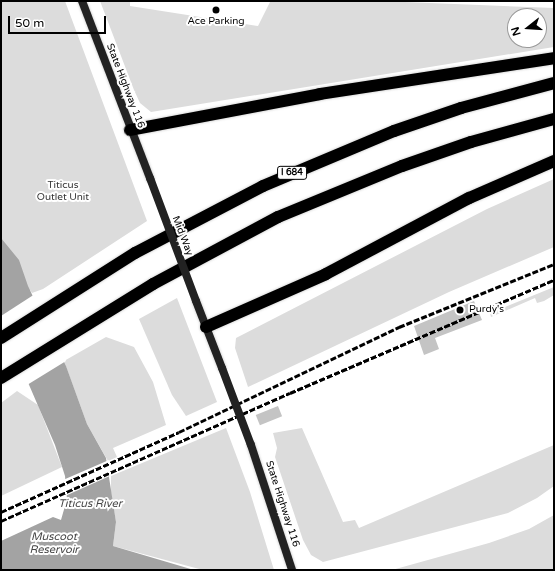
<!DOCTYPE html>
<style>
body{margin:0}
#map{position:relative;width:555px;height:571px;overflow:hidden;background:#fff;font-family:"Varela Round",sans-serif}
div>[style]{position:absolute}
[style*='--x']{left:calc(var(--x)*1px);top:calc(var(--y)*1px);width:calc(var(--w)*1px);rotate:calc(var(--a)*1deg)}
.green>*{inset:0;background:#dcdcdc}
.water>*{inset:0;background:#a3a3a3}
.pier>*{inset:0;background:#fff}
.building>*{inset:0;background:#c4c4c4;transform-origin:0 0}
.roads{filter:drop-shadow(0 0 1px #dbdbdb) drop-shadow(0 0 1px #dbdbdb)}
.secondary>*{height:8px;margin:-4px;padding:0 4px;transform-origin:4px;border-radius:4px;background:#222}
.motorway>*{height:12px;margin:-6px;padding:0 6px;transform-origin:6px;border-radius:6px;background:#000}
.rail>*{height:3px;margin-top:-1.5px;transform-origin:0;background:repeating-linear-gradient(90deg,#000 0 6px,transparent 0 8px)}
.secondary-bridge>*{height:8px;margin:-4px;padding:0 4px;transform-origin:4px;border-radius:4px;background:#222}
.dots>*{width:11px;height:11px;translate:-50% -50%;box-sizing:border-box;border:2px solid #fff;border-radius:50%}
span{translate:-50% -50%;white-space:nowrap;text-align:center;line-height:1.15;-webkit-text-stroke:4px #fff;paint-order:stroke}
.shield-label span{padding:1px 3px;background:#fff;border:1px solid;border-radius:3px;-webkit-text-stroke-width:0}
.shield-label{font-size:9px;color:#000;font-weight:700}
.poi-label{font-size:10px;color:#000}
.left{translate:0 -50%;text-align:left}
.street-label{font-size:10px;color:#000}
.park-label{font-size:10px;color:#333}
.water-label{font-size:11px;color:#444;font-style:italic}
.frame{position:absolute;inset:0;border:2px solid #000;pointer-events:none}
.north{position:absolute;left:507px;top:8px;width:40px;height:40px;box-sizing:border-box;background:#fff;border:1px solid #999;border-radius:50%;rotate:253deg;font-size:11px;font-weight:700;line-height:16px;text-align:center;color:#000}
.north::after{content:'';display:block;margin:auto;width:14px;height:18px;background:#000;clip-path:polygon(50% 0,100% 100%,50% 72%,0 100%)}
.scale{position:absolute;left:8px;top:16px;width:98px;height:18px;box-sizing:border-box;border:2px solid #000;border-top:0;padding-left:5px;font-size:12px;line-height:14px;white-space:nowrap;color:#000;-webkit-text-stroke:3px #fff;paint-order:stroke}
</style>
<div id="map">
<div class="green">
<i style="clip-path:polygon(1px 1px,65px 1px,147px 221px,43px 289px,32px 293px,30px 290px,1px 308px)"></i>
<i style="clip-path:polygon(evenodd,100px 1px,130px 1px,130px 6px,258px 26px,270px 2px,405px 2px,554px 8px,554px 47px,151px 112px,140px 103px,134px 90px,100px 1px,515px 16px,539px 16px,539px 40px,515px 40px,515px 16px)"></i>
<i style="clip-path:polygon(554px 179px,554px 247px,449px 292px,248px 387px,235px 348px,236px 338px,487px 209px)"></i>
<i style="clip-path:polygon(554px 287px,554px 295px,544px 301px,537px 303px,535px 298px,491px 317px,490px 313px)"></i>
<i style="clip-path:polygon(177px 298px,217px 402px,186px 416px,172px 395px,139px 319px)"></i>
<i style="clip-path:polygon(106px 337px,134px 347px,153px 382px,166px 425px,113px 448px,117px 457px,108px 461px,87px 424px,64px 361px)"></i>
<i style="clip-path:polygon(17px 391px,38px 405px,62px 467px,1px 496px,1px 403px)"></i>
<i style="clip-path:polygon(226px 428px,250px 492px,274px 570px,203px 570px,113px 546px,116px 522px,111px 492px,111px 476px)"></i>
<i style="clip-path:polygon(302px 428px,343px 522px,355px 520px,359px 528px,554px 445px,554px 486px,537px 498px,508px 513px,323px 562px,311px 555px,303px 540px,275px 457px,277px 448px,273px 433px)"></i>
<i style="clip-path:polygon(554px 515px,554px 570px,392px 570px,489px 543px,529px 529px)"></i>
</div>
<div class="water">
<i style="clip-path:polygon(1px 238px,19px 260px,28px 286px,66px 366px,87px 424px,106px 458px,116px 522px,113px 546px,194px 570px,1px 570px,1px 541px,53px 517px,61px 520px,67px 499px,65px 476px,55px 445px,1px 320px)"></i>
</div>
<div class="pier">
<i style="clip-path:polygon(35px 294px,66px 361px,27px 385px,1px 325px,1px 316px)"></i>
<i style="clip-path:polygon(109px 460px,112px 475px,65px 496px,63px 480px)"></i>
</div>
<div class="building">
<i style="clip-path:polygon(474px 301px,482px 320px,435px 338px,439px 349px,424px 355px,414px 326px)"></i>
<i style="left:278px;top:406px;width:11px;height:24px;rotate:68deg"></i>
</div>
<div class="roads">
<div class="secondary">
<i style="--x:82;--y:1;--w:190;--a:69"></i>
<i style="--x:196;--y:301;--w:72;--a:68.8"></i>
<i style="--x:251;--y:445;--w:132;--a:71.8"></i>
</div>
<div class="motorway">
<i style="--x:130;--y:130;--w:193;--a:-10.7"></i>
<i style="--x:320;--y:94;--w:237;--a:-8.7"></i>
<i style="--x:206;--y:327;--w:131;--a:-23.8"></i>
<i style="--x:326;--y:274;--w:162;--a:-28"></i>
<i style="--x:469;--y:198;--w:93;--a:-23.5"></i>
<i style="--x:1;--y:338;--w:159;--a:-32.4"></i>
<i style="--x:135;--y:253;--w:144;--a:-27.6"></i>
<i style="--x:263;--y:186;--w:142;--a:-22.8"></i>
<i style="--x:394;--y:131;--w:71;--a:-18.9"></i>
<i style="--x:461;--y:108;--w:96;--a:-15"></i>
<i style="--x:1;--y:378;--w:179;--a:-31.7"></i>
<i style="--x:153;--y:284;--w:142;--a:-28.2"></i>
<i style="--x:278;--y:217;--w:134;--a:-22.4"></i>
<i style="--x:402;--y:166;--w:73;--a:-19.2"></i>
<i style="--x:471;--y:142;--w:86;--a:-15.5"></i>
</div>
</div>
<div class="rail">
<i style="--x:1;--y:512;--w:195;--a:-24.2"></i>
<i style="--x:179;--y:432;--w:244;--a:-25.5"></i>
<i style="--x:399;--y:327;--w:167;--a:-22.1"></i>
<i style="--x:1;--y:521;--w:316;--a:-23.9"></i>
<i style="--x:290;--y:393;--w:287;--a:-23.2"></i>
</div>
<div class="secondary-bridge">
<i style="--x:150;--y:178;--w:131;--a:69.5"></i>
<i style="--x:222;--y:368;--w:82;--a:69.4"></i>
</div>
<div class="dots">
<i style="left:216px;top:10px;background:#000"></i>
<i style="left:460px;top:310px;background:#000"></i>
</div>
<div class="shield-label">
<span style="left:292px;top:173px">I 684</span>
</div>
<div class="poi-label">
<span style="left:216px;top:22px">Ace Parking</span>
<span class="left" style="left:469px;top:310px">Purdy's</span>
</div>
<div class="street-label">
<span style="left:125px;top:86px;rotate:69deg">State Highway 116</span>
<span style="left:182px;top:236px;rotate:69deg">Mid Way</span>
<span style="left:282px;top:504px;rotate:72deg">State Highway 116</span>
</div>
<div class="park-label">
<span style="left:63px;top:191px">Titicus<br>Outlet Unit</span>
</div>
<div class="water-label">
<span style="left:90px;top:504px">Titicus River</span>
<span style="left:54px;top:544px">Muscoot<br>Reservoir</span>
</div>
<div class="frame"></div>
<div class="north">N</div>
<div class="scale">50 m</div>
</div>
